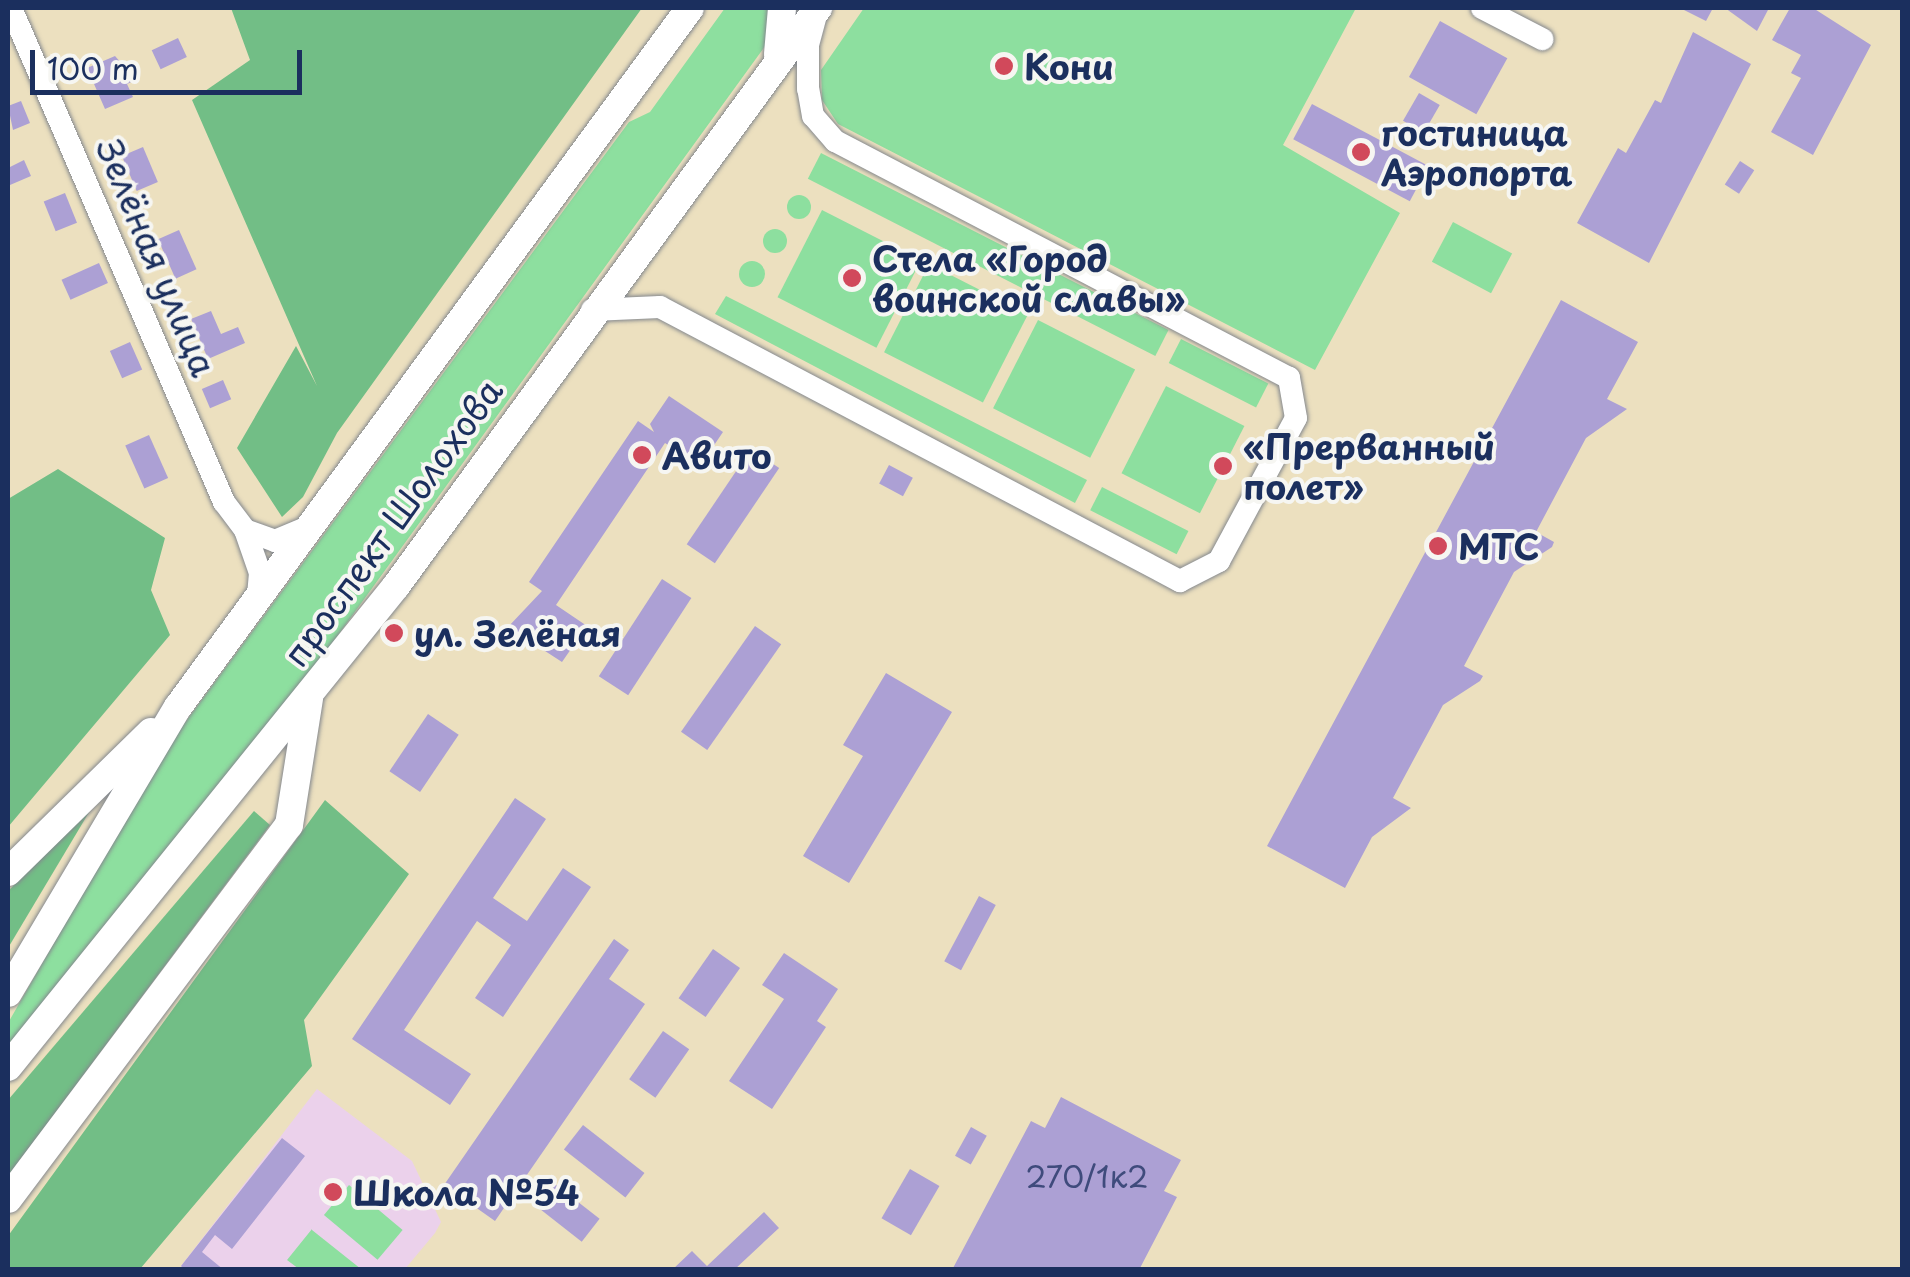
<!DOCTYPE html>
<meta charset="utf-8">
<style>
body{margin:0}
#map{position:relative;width:1910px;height:1277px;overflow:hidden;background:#ece0bf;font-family:"Playpen Sans",sans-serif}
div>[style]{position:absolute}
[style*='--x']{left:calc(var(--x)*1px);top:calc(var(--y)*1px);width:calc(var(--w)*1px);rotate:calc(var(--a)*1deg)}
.built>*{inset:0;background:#ebd1eb}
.green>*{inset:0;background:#8ddf9f;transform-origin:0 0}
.round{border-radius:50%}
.forest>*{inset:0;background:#72be86}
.building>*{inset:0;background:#aca0d4;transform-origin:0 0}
.roads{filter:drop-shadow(0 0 2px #84888e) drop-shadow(0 0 2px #84888e)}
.minor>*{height:22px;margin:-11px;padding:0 11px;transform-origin:11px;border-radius:11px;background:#fff}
.major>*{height:28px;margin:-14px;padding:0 14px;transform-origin:14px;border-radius:14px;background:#fff}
.dots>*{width:28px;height:28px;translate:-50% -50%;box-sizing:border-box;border:5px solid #f6f6f2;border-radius:50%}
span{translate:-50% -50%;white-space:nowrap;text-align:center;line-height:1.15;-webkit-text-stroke:8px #f6f6f2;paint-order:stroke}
.number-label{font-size:30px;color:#3f4b7c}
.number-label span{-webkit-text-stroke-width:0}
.poi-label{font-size:35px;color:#1b2f5e;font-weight:700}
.left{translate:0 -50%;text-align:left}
.street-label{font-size:35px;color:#1b2f5e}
.frame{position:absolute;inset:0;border:10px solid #1b2f5e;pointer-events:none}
.scale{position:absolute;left:30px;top:50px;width:272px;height:45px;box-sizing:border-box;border:5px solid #1b2f5e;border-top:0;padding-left:12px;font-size:30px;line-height:35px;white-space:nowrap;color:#1b2f5e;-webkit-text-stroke:8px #f6f6f2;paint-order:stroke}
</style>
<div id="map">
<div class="built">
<i style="clip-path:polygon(317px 1089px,412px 1161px,441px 1222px,435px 1233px,405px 1269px,185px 1270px,181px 1266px)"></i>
</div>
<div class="green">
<i style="clip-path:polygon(725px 8px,770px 8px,771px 36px,763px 49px,183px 849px,8px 1052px,8px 1023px,164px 751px,629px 122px,650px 112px)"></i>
<i style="clip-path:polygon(864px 8px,1356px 8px,1283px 145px,1400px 213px,1315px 370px,838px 124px,822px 100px,821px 70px)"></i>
<i style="left:821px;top:153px;width:390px;height:29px;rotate:27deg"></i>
<i class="round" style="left:787px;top:195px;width:24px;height:24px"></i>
<i style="left:822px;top:210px;width:111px;height:98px;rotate:27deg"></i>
<i style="left:1453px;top:222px;width:67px;height:45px;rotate:28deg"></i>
<i class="round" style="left:763px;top:229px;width:24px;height:24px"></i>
<i class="round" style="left:739px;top:261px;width:26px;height:26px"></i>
<i style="left:929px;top:264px;width:111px;height:99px;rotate:27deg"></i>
<i style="clip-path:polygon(726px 296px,1087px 480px,1075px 503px,715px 314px)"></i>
<i style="left:1038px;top:320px;width:109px;height:99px;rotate:27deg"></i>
<i style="left:1181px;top:339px;width:98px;height:27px;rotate:27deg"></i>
<i style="left:1166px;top:386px;width:88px;height:98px;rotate:27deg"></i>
<i style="left:1102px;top:487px;width:97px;height:26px;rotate:27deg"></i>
<i style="left:349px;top:1185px;width:70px;height:39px;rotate:40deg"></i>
<i style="clip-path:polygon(312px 1229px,312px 1230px,361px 1269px,299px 1269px,287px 1260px)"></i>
</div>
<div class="forest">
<i style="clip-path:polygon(231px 8px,642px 8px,337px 433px,303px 497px,282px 517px,237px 448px,296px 346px,317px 386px,192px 100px,250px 60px)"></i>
<i style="clip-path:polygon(58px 469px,165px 538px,151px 590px,170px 635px,8px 827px,8px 499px)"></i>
<i style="clip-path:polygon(325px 800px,409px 874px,304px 1020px,312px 1066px,140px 1269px,8px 1269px,8px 1236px)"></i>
<i style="clip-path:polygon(91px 809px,8px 948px,8px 891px)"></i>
<i style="clip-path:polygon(254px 811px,270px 825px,8px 1176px,8px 1100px)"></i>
</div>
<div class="building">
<i style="clip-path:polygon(1680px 8px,1713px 8px,1706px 21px)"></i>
<i style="clip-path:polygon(1725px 8px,1769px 8px,1757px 31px)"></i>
<i style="clip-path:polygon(1790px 8px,1813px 8px,1871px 45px,1813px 155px,1771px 132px,1801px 78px,1791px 73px,1801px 55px,1772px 40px)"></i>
<i style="left:1440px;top:21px;width:77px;height:64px;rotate:29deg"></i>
<i style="clip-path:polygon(1693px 32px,1751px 64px,1649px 263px,1577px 223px,1618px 148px,1626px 153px,1655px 100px,1661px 103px)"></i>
<i style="left:178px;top:38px;width:21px;height:29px;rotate:65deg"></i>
<i style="clip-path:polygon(115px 56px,136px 80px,127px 84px,133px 97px,105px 109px,87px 68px)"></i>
<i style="left:1419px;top:93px;width:24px;height:32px;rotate:30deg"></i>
<i style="clip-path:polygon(21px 101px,30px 123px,13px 130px,8px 106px)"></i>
<i style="left:1312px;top:104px;width:132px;height:40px;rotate:28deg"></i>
<i style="left:143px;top:147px;width:38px;height:23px;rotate:67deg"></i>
<i style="clip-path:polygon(24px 160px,31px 176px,10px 185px,8px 168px)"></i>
<i style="left:1740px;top:161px;width:17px;height:28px;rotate:33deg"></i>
<i style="left:65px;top:193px;width:32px;height:23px;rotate:68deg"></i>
<i style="left:179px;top:230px;width:43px;height:23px;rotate:66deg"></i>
<i style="left:99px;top:263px;width:22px;height:41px;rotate:66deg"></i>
<i style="clip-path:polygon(1561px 300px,1638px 342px,1607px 399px,1627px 409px,1586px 438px,1536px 532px,1554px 542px,1552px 547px,1514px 572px,1464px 666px,1483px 676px,1480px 681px,1443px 705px,1393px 798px,1411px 808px,1372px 837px,1345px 888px,1267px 846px)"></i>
<i style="clip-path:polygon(211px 311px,221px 334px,238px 327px,245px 343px,208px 359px,191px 319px)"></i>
<i style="left:130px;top:342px;width:30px;height:22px;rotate:66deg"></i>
<i style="left:223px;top:380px;width:21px;height:23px;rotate:67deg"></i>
<i style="clip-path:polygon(669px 396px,723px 432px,700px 466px,665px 443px,556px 605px,587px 626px,562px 662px,508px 627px,542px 591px,529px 582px,638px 421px,654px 432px,650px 424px)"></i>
<i style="left:149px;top:435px;width:47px;height:26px;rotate:66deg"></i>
<i style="left:751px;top:449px;width:34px;height:115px;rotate:34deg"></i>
<i style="left:889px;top:465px;width:27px;height:21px;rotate:28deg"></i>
<i style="left:662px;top:579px;width:35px;height:116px;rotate:33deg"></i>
<i style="left:755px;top:626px;width:32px;height:129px;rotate:35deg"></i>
<i style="clip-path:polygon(886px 673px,952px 712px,849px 883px,803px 856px,863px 756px,843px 745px)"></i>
<i style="left:428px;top:714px;width:37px;height:69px;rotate:34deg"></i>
<i style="clip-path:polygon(515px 798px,546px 819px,493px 898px,527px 921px,563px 868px,591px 887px,503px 1017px,475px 998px,511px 945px,477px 921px,404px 1030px,471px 1074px,450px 1105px,352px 1039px)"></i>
<i style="left:979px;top:896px;width:19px;height:74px;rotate:28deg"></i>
<i style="clip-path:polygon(614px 939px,629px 950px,609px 979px,645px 1004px,495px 1221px,444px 1185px)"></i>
<i style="left:713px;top:949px;width:33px;height:60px;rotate:35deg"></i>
<i style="clip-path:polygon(784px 953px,838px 989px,817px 1021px,826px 1027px,772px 1109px,729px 1081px,784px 999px,762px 985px)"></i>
<i style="left:663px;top:1031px;width:32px;height:59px;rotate:35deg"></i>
<i style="clip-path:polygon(1061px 1097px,1181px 1160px,1164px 1191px,1177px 1197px,1139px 1270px,952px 1270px,1031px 1121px,1045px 1128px)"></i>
<i style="left:583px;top:1125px;width:78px;height:31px;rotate:38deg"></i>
<i style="left:971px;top:1127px;width:18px;height:33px;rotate:29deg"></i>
<i style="clip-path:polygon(282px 1138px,305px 1156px,232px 1249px,215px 1235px,202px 1252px,224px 1270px,185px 1270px,181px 1266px)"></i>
<i style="left:910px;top:1169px;width:34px;height:57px;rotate:30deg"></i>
<i style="left:546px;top:1177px;width:68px;height:29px;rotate:38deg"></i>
<i style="clip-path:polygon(764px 1212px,779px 1228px,734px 1270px,672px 1270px,692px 1251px,707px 1266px)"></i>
</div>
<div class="roads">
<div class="minor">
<i style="--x:11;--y:8;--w:538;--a:66.68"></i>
<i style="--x:224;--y:502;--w:35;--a:53"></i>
<i style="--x:245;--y:530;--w:46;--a:70.8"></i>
<i style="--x:260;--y:573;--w:24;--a:95"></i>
<i style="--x:1482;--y:8;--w:68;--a:27.3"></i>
<i style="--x:592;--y:310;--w:68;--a:-2.5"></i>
<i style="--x:660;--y:307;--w:588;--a:27.79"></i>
<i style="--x:1180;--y:581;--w:44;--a:-27.1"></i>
<i style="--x:1219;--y:561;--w:162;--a:-61.7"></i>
<i style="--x:1296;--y:418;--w:41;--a:-99.9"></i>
<i style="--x:1289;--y:378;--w:512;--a:-152.43"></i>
<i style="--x:835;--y:141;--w:33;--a:-131"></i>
<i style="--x:813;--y:116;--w:27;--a:-100"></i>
<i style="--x:808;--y:89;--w:44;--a:-90"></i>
<i style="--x:808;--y:45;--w:30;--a:-75"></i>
<i style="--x:245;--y:530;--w:32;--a:20"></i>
<i style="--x:275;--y:541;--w:39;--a:-23"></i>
</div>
<div class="major">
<i style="--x:778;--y:54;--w:46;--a:-85"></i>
<i style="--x:8;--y:872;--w:200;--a:-44.4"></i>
<i style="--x:8;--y:993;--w:333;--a:-59.3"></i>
<i style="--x:178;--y:707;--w:866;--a:-53.78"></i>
<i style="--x:8;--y:1067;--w:618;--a:-51.11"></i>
<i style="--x:396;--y:586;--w:716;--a:-53.87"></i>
<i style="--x:8;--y:1199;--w:468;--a:-53.1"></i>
<i style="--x:289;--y:825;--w:128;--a:-81"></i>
</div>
</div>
<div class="dots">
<i style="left:1004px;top:66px;background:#d1495b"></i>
<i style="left:1361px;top:152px;background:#d1495b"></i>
<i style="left:852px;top:278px;background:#d1495b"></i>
<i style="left:642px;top:455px;background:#d1495b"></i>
<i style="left:1223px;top:466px;background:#d1495b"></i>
<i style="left:1438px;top:546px;background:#d1495b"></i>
<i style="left:394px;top:633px;background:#d1495b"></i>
<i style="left:333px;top:1192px;background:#d1495b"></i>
</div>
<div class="number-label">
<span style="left:1087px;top:1176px">270/1к2</span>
</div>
<div class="poi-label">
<span class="left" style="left:1024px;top:66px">Кони</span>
<span class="left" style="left:1381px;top:152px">гостиница<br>Аэропорта</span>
<span class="left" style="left:872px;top:278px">Стела «Город<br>воинской славы»</span>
<span class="left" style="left:1243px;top:466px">«Пpepвaнный<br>пoлeт»</span>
<span class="left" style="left:662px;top:455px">Авито</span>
<span class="left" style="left:1458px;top:546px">МТС</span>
<span class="left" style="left:414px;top:633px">ул. Зелёная</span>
<span class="left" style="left:353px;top:1192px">Школа №54</span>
</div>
<div class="street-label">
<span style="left:157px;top:257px;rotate:67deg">Зелёная улица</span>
<span style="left:392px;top:522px;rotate:-54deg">проспект Шолохова</span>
</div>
<div class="frame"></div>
<div class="scale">100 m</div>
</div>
